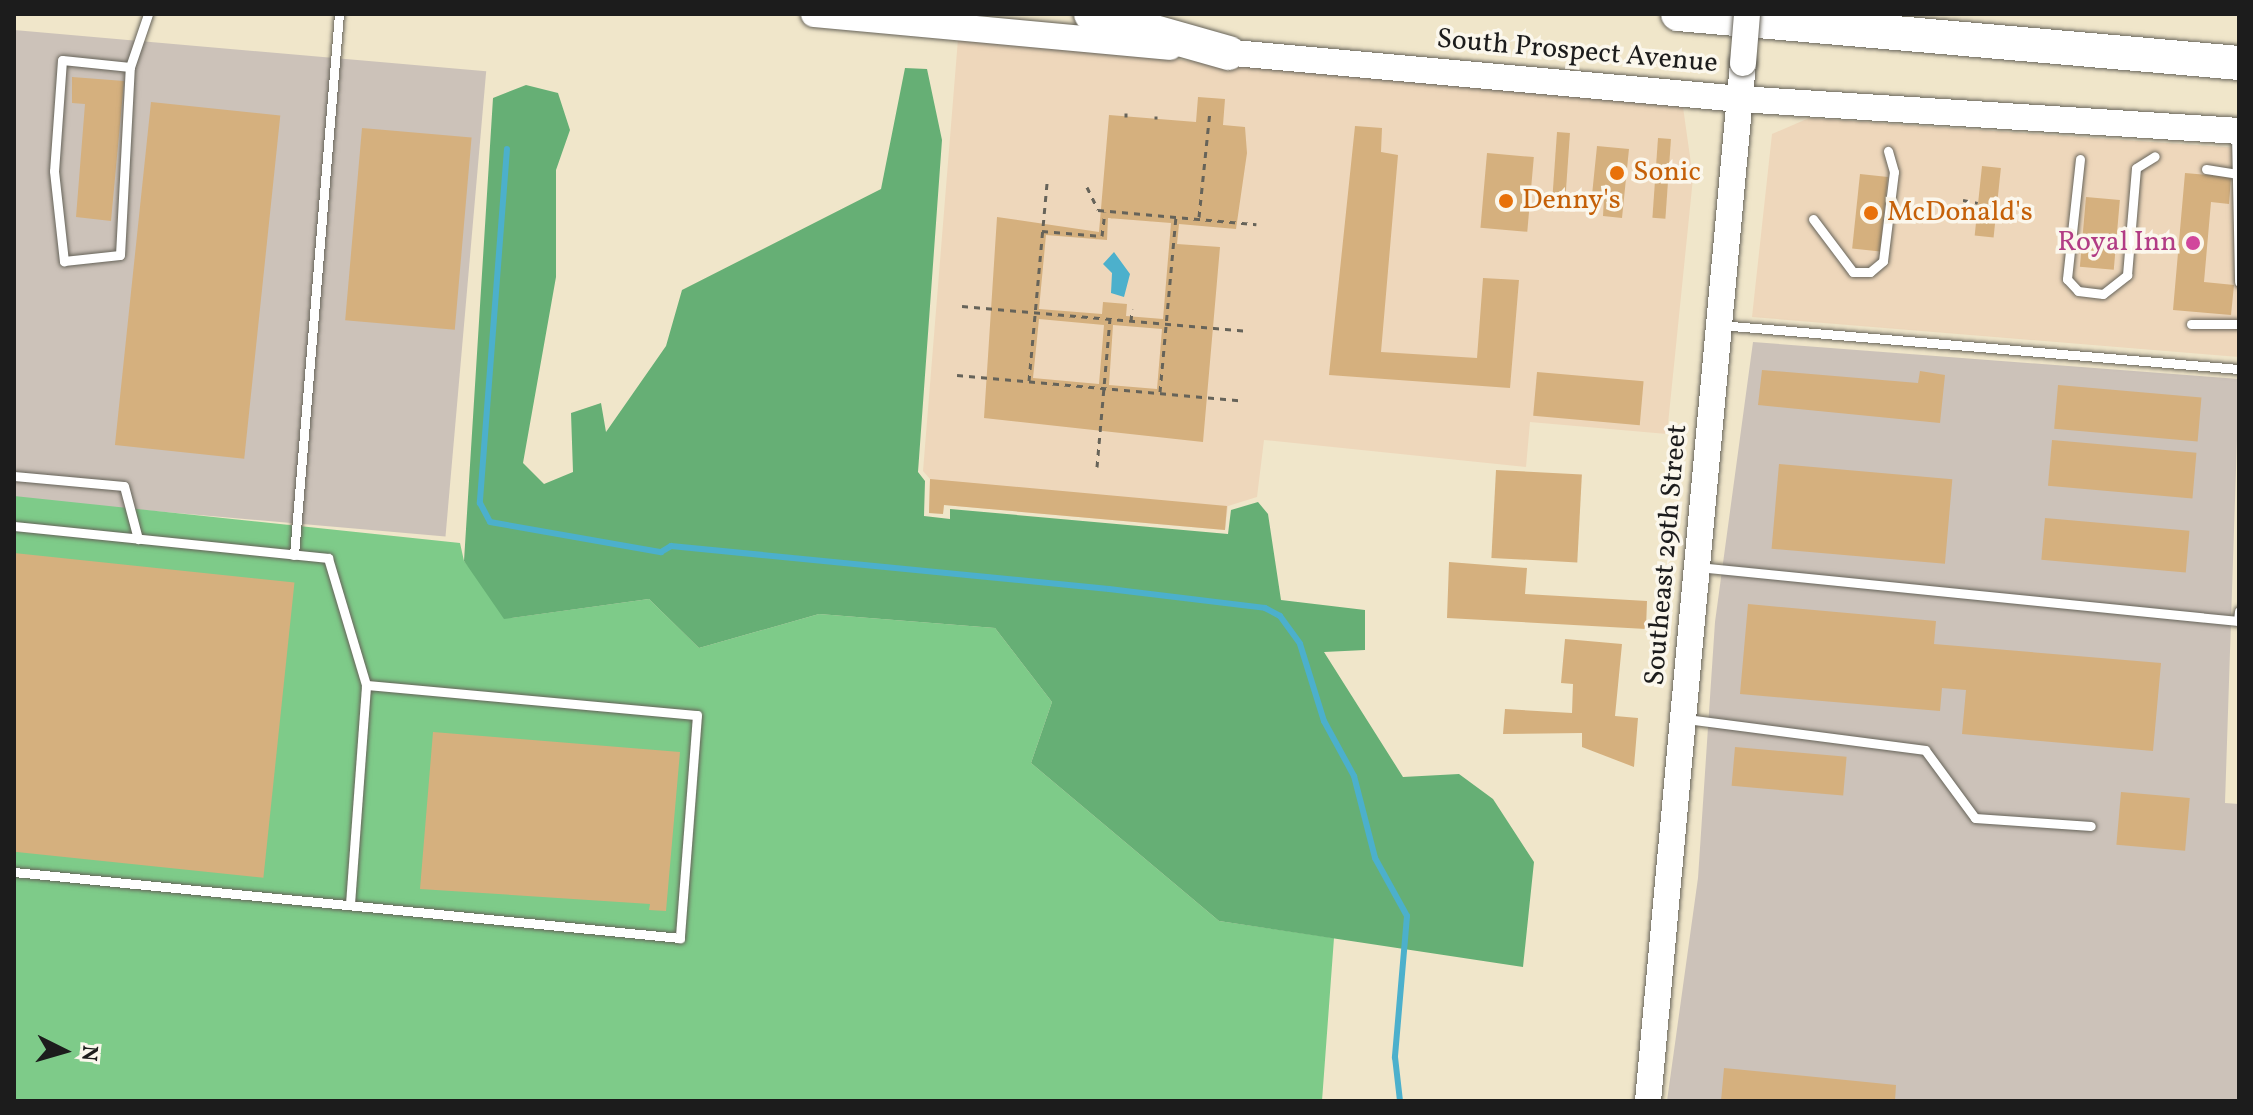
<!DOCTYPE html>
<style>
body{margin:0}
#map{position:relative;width:2253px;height:1115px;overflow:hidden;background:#f0e6ca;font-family:Vollkorn,serif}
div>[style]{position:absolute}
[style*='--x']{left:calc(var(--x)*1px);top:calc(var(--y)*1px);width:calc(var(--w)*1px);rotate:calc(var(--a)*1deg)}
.built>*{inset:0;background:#eed7bb}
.industrial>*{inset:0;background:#ccc2b9;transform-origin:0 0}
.green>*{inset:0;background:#7ecb89}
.forest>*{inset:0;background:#66af75}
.water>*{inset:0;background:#4cb0cc}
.stream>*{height:6px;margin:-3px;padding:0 3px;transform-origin:3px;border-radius:3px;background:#4cb0cc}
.building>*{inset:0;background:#d5b07e;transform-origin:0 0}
.path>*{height:3px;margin-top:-1.5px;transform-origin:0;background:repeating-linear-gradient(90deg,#666359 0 6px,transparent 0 12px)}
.roads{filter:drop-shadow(0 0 2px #666359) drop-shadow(0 0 2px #666359)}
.service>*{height:9px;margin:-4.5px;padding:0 4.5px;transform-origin:4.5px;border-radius:4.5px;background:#fff}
.secondary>*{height:26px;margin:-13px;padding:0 13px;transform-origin:13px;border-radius:13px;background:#fff}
.motorway>*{height:34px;margin:-17px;padding:0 17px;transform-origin:17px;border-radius:17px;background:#fff}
.bridges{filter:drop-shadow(0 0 2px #666359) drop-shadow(0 0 2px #666359)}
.secondary-bridge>*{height:26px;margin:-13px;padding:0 13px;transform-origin:13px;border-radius:13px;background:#fff}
.dots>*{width:22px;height:22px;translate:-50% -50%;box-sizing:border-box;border:4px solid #fbf7ec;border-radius:50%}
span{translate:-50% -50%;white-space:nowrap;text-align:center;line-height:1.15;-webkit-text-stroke:7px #fbf7ec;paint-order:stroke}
.street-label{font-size:28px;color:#1c1c1c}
.food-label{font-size:28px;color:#c56008}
.left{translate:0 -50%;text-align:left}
.hotel-label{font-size:28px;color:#b23c85}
.right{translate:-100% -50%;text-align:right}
.frame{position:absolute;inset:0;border:16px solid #1c1c1c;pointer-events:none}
.north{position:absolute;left:24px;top:1011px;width:80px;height:80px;-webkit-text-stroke:6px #fbf7ec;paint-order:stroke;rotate:95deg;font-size:22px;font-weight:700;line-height:32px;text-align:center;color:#1c1c1c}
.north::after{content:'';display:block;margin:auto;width:28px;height:36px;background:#1c1c1c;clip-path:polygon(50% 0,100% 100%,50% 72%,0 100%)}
</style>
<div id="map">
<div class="built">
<i style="clip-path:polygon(958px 39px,1683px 107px,1693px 178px,1667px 434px,1530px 422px,1526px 467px,1264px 440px,1257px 497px,1228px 506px,1225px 530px,944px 505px,943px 514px,929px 513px,930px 479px,923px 471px)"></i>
<i style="clip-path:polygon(1809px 118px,2239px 148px,2239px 357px,1752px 317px,1772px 134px)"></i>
</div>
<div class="industrial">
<i style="left:14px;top:30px;width:474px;height:467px;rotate:5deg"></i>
<i style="clip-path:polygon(1753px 342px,2239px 379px,2225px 803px,2239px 804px,2239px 1101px,1667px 1101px,1698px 878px,1715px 622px)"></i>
</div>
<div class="green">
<i style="clip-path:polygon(14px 496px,460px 543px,464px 561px,511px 618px,649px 599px,699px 648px,819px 614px,995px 628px,1052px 702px,1031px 763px,1219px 921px,1334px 938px,1322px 1101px,14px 1101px)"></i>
</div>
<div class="forest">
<i style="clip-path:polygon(905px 68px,927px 69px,942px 140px,918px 472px,925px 481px,924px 516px,950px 519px,950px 509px,1228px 534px,1231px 510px,1258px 502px,1268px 514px,1281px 600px,1365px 610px,1365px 650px,1324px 652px,1403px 777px,1459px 774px,1493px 799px,1534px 862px,1523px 967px,1219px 921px,1031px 763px,1052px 702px,995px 628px,819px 614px,699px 648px,649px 599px,504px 619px,464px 561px,493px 98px,526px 85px,558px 93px,570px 130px,556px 170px,556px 277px,523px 463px,544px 484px,573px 472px,571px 413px,601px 403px,606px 432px,666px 346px,682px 290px,881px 189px)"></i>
</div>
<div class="water">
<i style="clip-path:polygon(1114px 252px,1130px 274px,1124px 297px,1111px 293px,1112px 273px,1103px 264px)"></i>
</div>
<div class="stream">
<i style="--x:507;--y:149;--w:355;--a:94.4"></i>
<i style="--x:480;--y:503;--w:21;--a:62"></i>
<i style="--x:490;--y:522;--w:174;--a:10"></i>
<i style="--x:661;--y:552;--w:12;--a:-31"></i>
<i style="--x:671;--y:546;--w:440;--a:5.6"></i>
<i style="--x:1109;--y:589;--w:157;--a:6.9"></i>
<i style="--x:1265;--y:608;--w:17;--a:28"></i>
<i style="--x:1280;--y:616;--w:34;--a:54"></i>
<i style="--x:1300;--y:644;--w:81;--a:72.7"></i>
<i style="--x:1324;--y:721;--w:63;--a:61.4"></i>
<i style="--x:1354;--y:776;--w:85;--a:75.6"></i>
<i style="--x:1375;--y:858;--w:66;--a:61.1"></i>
<i style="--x:1407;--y:916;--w:142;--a:94.9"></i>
<i style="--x:1395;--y:1057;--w:44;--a:83.5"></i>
</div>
<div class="building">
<i style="clip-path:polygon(72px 77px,124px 81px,111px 221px,76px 217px,85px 104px,72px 103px)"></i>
<i style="clip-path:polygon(evenodd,1198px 97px,1225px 99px,1223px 125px,1245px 127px,1247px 153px,1236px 229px,1179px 224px,1177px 244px,1220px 247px,1203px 442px,984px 418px,997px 217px,1099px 232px,1109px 115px,1196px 122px,1198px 97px,1108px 218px,1171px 223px,1163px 319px,1126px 316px,1127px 304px,1103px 302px,1102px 314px,1039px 309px,1046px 235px,1107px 240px,1108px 218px,1198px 97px,1039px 319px,1104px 325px,1099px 384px,1033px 378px,1039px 319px,1198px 97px,1113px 325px,1162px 329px,1157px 389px,1109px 385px,1113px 325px)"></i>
<i style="left:151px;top:102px;width:130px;height:345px;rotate:6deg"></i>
<i style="clip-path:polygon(1355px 126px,1382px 128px,1381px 152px,1398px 155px,1381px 352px,1477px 358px,1483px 278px,1519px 280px,1510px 388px,1329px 375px)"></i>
<i style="left:362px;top:128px;width:110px;height:193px;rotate:5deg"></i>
<i style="left:1557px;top:132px;width:13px;height:79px;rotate:4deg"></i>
<i style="left:1658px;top:138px;width:13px;height:80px;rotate:4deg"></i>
<i style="clip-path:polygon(1597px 146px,1629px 149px,1622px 218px,1603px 216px,1604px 197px,1592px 195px)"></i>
<i style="left:1487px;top:153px;width:47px;height:75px;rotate:5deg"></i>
<i style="left:1982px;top:166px;width:19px;height:70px;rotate:6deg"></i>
<i style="clip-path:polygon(2185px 173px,2231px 177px,2229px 204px,2211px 202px,2204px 282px,2234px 285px,2231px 315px,2173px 310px)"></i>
<i style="left:1860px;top:174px;width:28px;height:75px;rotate:6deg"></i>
<i style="left:2086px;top:197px;width:34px;height:70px;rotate:5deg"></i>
<i style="clip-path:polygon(1762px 370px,1918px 383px,1920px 371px,1945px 375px,1940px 423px,1758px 405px)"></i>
<i style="left:1537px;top:372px;width:107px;height:44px;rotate:5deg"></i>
<i style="left:2058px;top:385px;width:144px;height:44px;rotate:5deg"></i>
<i style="left:2052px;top:440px;width:145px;height:46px;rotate:5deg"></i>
<i style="left:1779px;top:464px;width:174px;height:85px;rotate:5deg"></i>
<i style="left:1496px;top:470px;width:86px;height:88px;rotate:3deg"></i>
<i style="clip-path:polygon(930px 479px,1227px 506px,1225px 530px,944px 505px,943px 514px,929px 513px)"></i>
<i style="left:2045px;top:518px;width:145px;height:42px;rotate:5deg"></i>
<i style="left:14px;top:553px;width:282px;height:297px;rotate:6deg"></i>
<i style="clip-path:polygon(1449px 562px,1527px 568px,1525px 594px,1647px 601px,1646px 629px,1447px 618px)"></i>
<i style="clip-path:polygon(1748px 604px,1936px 621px,1934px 644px,2161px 663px,2153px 751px,1962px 734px,1966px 690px,1942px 688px,1940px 711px,1740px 694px)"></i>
<i style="clip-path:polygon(1565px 639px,1622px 644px,1615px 716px,1638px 718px,1634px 767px,1582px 747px,1582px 733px,1503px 734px,1505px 709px,1572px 713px,1573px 684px,1561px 683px)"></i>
<i style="clip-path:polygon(433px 732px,680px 752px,666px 911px,649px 910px,650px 904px,420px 889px)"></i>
<i style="left:1735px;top:747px;width:112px;height:39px;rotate:5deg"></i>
<i style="left:2121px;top:792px;width:69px;height:53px;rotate:5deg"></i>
<i style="clip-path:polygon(1724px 1068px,1896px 1085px,1895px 1101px,1721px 1101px)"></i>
</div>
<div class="path">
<i style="--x:1126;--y:117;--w:4;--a:-90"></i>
<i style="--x:1156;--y:119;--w:3;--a:-90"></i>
<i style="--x:1087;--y:187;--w:25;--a:64"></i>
<i style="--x:1098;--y:210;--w:159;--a:5.1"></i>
<i style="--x:1963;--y:200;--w:15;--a:11"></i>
<i style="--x:1199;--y:217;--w:107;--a:-84.1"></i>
<i style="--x:1042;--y:231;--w:60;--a:4.8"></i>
<i style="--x:1102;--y:236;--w:24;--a:-83"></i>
<i style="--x:962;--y:306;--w:285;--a:5"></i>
<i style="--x:1131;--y:321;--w:12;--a:-85"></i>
<i style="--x:957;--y:375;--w:283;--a:5.1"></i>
<i style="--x:1029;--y:381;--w:199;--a:-84.8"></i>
<i style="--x:1160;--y:392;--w:176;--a:-84.8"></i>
<i style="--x:1097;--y:467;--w:149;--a:-85"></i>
</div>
<div class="roads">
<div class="service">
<i style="--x:130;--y:67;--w:68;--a:-174.1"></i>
<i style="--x:62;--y:60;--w:111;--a:94.1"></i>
<i style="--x:54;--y:171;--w:91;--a:83.7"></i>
<i style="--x:64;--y:261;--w:56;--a:-6.1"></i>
<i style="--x:120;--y:255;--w:188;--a:-87"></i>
<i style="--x:130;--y:67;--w:56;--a:-71.2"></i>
<i style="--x:2236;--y:134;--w:148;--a:88.8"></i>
<i style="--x:2080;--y:159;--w:121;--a:96.2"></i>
<i style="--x:2067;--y:279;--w:16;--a:47"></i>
<i style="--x:2078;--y:291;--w:25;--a:7"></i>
<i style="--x:2103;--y:294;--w:31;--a:-38"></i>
<i style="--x:2127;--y:275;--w:107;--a:-85.2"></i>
<i style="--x:2136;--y:168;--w:22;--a:-32"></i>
<i style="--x:2206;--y:169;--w:33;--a:9"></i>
<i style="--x:1813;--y:219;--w:66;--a:53"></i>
<i style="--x:1853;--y:272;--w:17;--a:0"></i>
<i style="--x:1870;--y:272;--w:17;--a:-40"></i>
<i style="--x:1883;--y:261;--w:90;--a:-83"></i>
<i style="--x:1894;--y:172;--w:22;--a:-106"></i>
<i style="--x:2191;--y:324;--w:48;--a:0"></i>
<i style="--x:1720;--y:325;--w:521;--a:4.85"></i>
<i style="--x:14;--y:476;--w:110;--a:5.2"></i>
<i style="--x:124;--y:486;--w:55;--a:75.2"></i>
<i style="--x:14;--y:526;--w:316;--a:5.8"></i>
<i style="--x:328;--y:558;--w:133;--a:73.3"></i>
<i style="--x:366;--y:685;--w:332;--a:5.2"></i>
<i style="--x:697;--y:715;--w:224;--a:94.4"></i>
<i style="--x:680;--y:938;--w:669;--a:-174.34"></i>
<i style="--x:294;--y:555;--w:543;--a:-85.25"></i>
<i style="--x:1698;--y:567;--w:543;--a:5.71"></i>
<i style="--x:2238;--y:621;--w:10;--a:-84"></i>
<i style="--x:1687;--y:719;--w:240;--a:7.4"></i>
<i style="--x:1925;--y:750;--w:84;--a:53.7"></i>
<i style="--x:1975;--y:818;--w:116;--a:3.9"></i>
<i style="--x:350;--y:904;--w:220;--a:-85.8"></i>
</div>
<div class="secondary">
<i style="--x:814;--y:14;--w:357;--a:5.3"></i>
<i style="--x:1212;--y:51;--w:530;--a:5.19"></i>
<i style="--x:1740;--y:99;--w:500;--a:3.67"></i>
<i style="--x:1648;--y:1101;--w:1042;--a:-84.77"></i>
</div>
<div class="motorway">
<i style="--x:1091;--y:14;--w:143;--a:15.8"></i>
<i style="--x:1678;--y:14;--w:563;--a:4.99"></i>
</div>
</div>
<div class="bridges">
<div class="secondary-bridge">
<i style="--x:1743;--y:63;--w:49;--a:-85.3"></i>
</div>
</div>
<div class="dots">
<i style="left:1617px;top:173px;background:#e8710a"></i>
<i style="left:1506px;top:201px;background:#e8710a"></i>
<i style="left:1871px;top:213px;background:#e8710a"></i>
<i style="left:2193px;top:243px;background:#d1479c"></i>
</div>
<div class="street-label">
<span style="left:1577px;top:52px;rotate:5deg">South Prospect Avenue</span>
<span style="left:1667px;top:555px;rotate:-85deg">Southeast 29th Street</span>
</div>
<div class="food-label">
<span class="left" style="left:1633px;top:173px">Sonic</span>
<span class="left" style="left:1522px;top:201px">Denny's</span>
<span class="left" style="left:1887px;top:213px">McDonald's</span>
</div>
<div class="hotel-label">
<span class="right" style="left:2177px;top:243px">Royal Inn</span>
</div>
<div class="frame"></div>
<div class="north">N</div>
</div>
